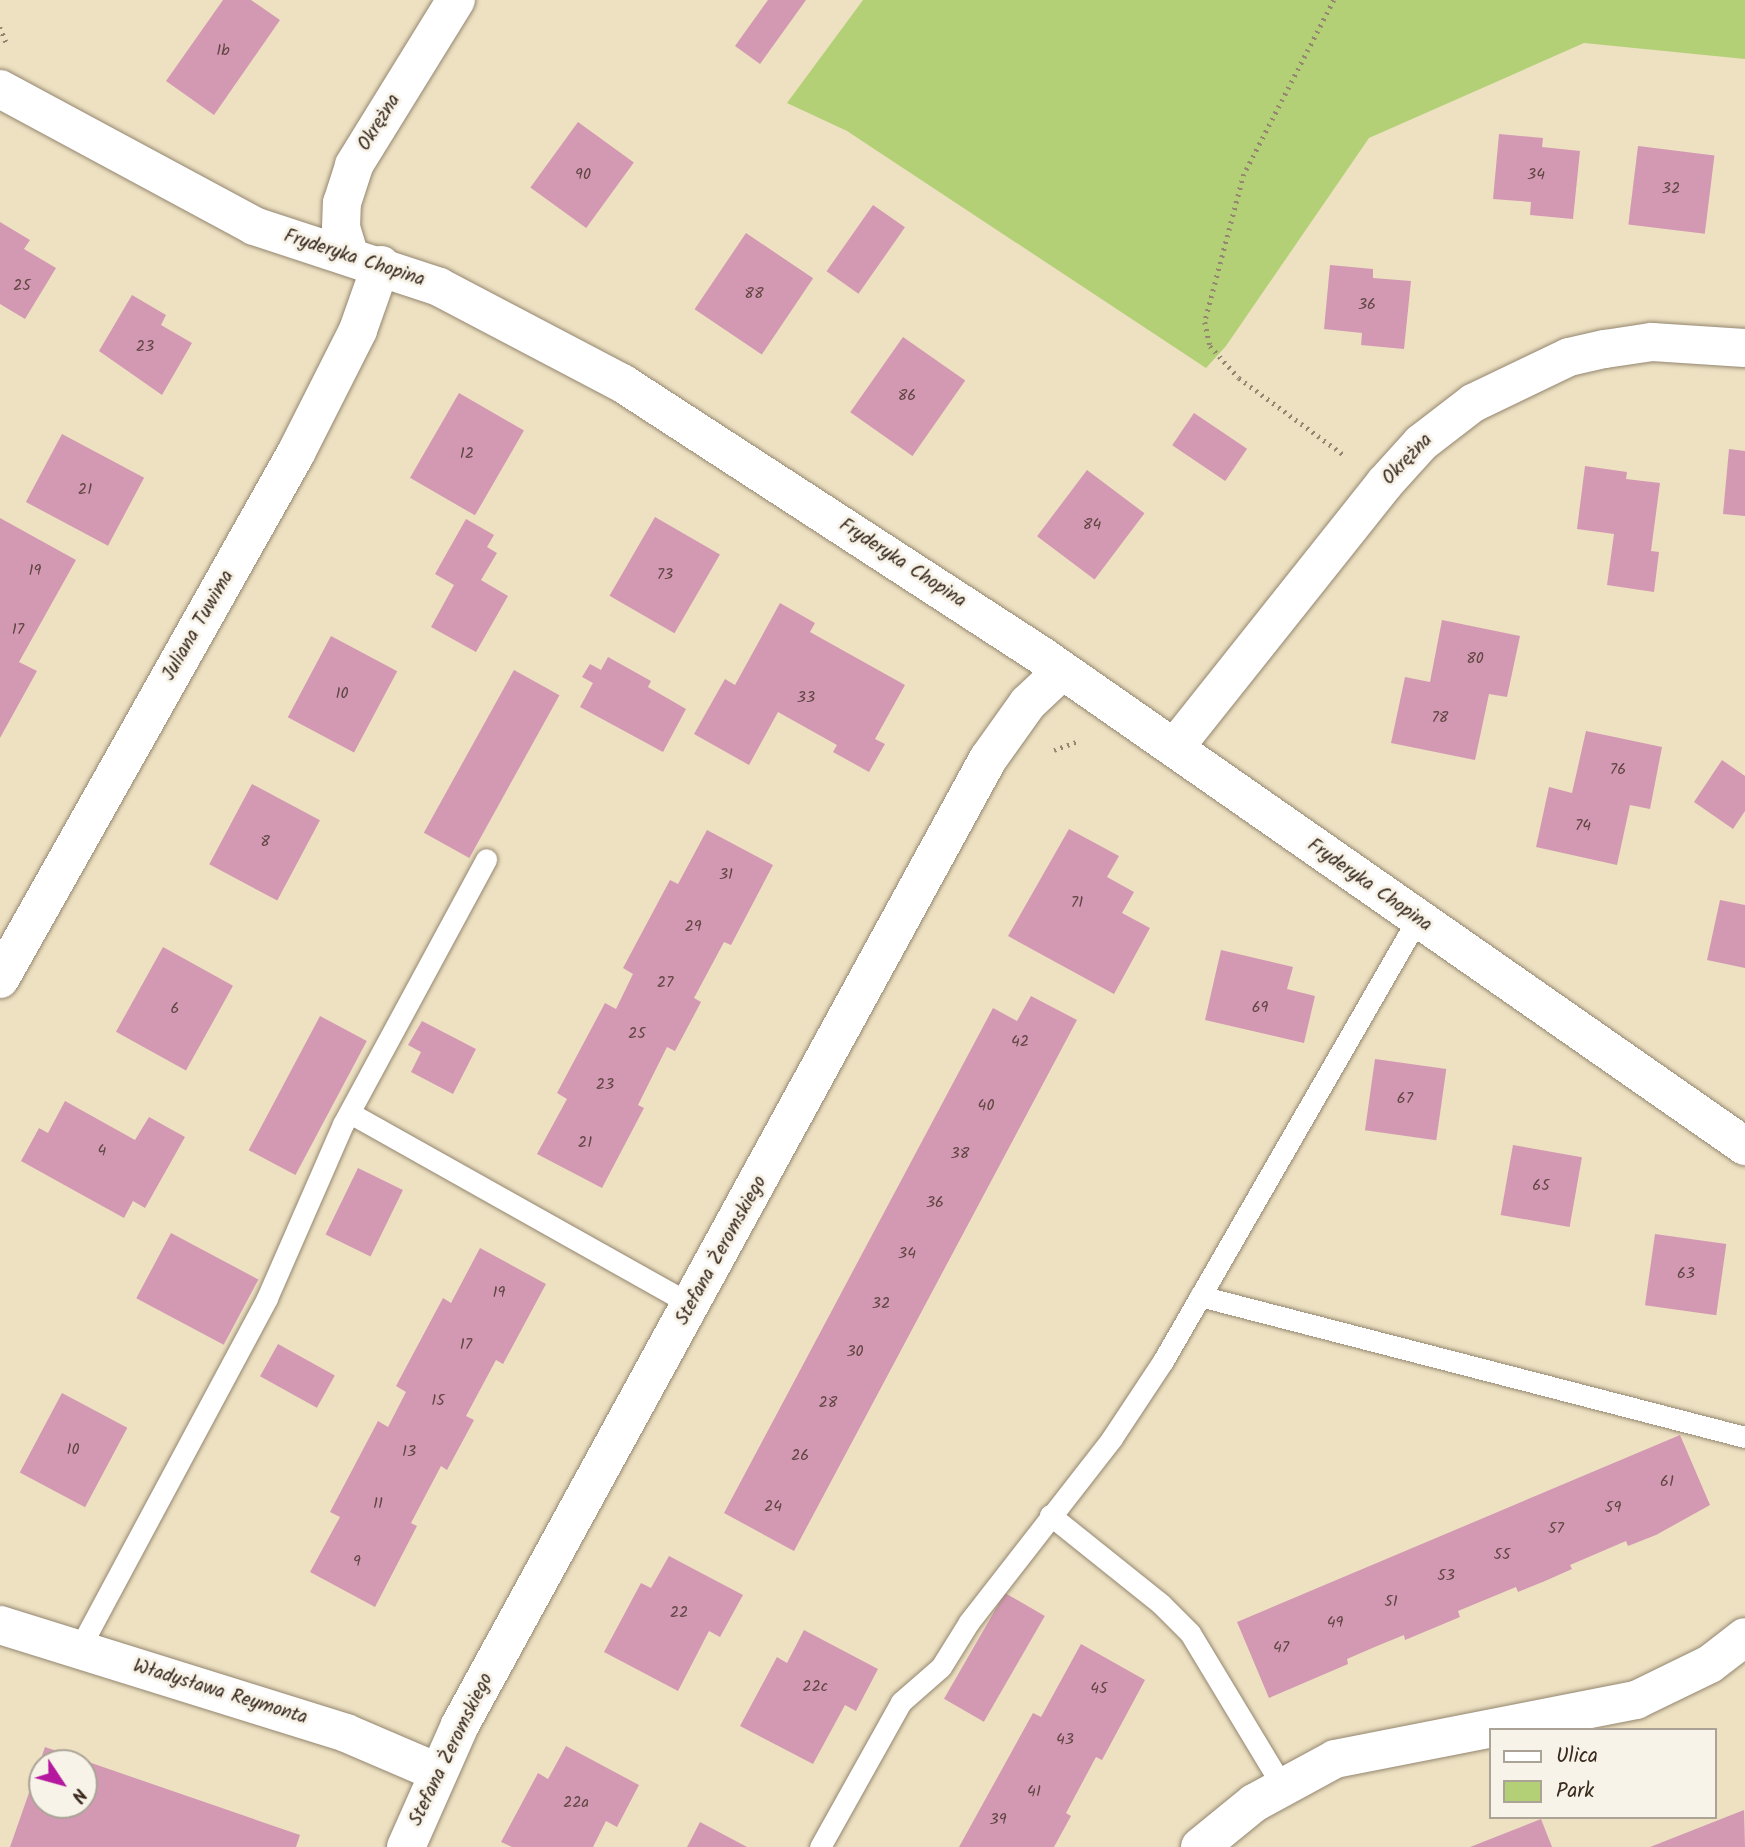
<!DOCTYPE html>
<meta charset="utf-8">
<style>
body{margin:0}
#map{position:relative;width:1745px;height:1847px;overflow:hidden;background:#ede1c2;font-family:Kalam,sans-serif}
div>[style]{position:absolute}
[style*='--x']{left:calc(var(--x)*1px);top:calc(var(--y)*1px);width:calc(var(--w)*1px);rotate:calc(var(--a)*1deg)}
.green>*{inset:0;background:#b3d077}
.building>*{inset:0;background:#d399b3;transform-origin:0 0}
.path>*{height:4.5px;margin-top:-2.25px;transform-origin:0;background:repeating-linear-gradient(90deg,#948670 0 2px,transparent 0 7px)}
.roads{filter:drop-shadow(0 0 2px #948670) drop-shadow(0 0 2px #948670)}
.lane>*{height:21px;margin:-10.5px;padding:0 10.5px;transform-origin:10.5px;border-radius:10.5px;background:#fff}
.street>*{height:38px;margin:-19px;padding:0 19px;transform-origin:19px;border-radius:19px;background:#fff}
span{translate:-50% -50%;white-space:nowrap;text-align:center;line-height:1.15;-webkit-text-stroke:6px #f7f3e8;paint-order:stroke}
.number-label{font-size:16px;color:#614643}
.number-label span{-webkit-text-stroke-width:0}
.street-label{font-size:19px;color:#3b2a1e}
.legend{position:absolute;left:1489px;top:1728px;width:228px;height:91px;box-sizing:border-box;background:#f7f3e8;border:2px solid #aca397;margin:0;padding:9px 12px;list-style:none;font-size:21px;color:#3b2a1e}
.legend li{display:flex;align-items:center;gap:14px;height:35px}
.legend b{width:35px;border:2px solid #aca397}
.north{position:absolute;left:28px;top:1749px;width:70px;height:70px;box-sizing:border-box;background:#f7f3e8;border:2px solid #aca397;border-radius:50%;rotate:126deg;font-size:19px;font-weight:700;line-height:28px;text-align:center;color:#3b2a1e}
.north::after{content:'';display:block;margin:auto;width:24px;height:32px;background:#b5179e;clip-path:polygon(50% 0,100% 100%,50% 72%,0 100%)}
</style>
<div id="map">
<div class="green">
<i style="clip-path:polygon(863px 0,1745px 0,1745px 59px,1584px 43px,1369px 138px,1226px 346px,1206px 368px,847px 131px,787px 103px)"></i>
</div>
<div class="building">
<i style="clip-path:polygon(223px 0,251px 0,280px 20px,214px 115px,166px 81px)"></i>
<i style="clip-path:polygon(768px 0,806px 0,760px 64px,735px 46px)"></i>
<i style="left:578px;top:122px;width:69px;height:81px;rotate:36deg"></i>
<i style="clip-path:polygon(1499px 134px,1543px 138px,1542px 147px,1580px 151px,1573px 219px,1530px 215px,1531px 202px,1493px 199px)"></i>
<i style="left:1638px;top:146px;width:77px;height:79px;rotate:7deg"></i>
<i style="left:873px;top:205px;width:39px;height:81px;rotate:35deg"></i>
<i style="clip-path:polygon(0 222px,30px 240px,24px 249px,56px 268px,25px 319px,0 304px)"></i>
<i style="left:746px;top:233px;width:81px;height:92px;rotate:34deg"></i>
<i style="clip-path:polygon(1330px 265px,1373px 269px,1373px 278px,1411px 281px,1404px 349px,1361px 345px,1362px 333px,1324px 329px)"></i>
<i style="clip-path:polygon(132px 295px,166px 315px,161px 325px,192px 343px,162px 395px,99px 351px)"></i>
<i style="left:903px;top:337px;width:76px;height:92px;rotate:35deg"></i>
<i style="left:459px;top:393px;width:75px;height:98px;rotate:30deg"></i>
<i style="left:1194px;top:413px;width:64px;height:39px;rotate:34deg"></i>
<i style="left:62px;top:434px;width:93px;height:77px;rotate:28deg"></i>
<i style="clip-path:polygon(1729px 449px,1745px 451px,1745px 516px,1723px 514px)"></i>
<i style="clip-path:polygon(1585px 466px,1627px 472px,1626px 479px,1660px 483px,1651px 551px,1659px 552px,1654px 592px,1607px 585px,1614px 534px,1577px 529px)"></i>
<i style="left:1087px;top:470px;width:72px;height:83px;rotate:37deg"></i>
<i style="left:655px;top:517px;width:75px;height:91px;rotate:30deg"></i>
<i style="clip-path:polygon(0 518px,76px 560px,19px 662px,37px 671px,0 738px)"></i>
<i style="clip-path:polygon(466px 519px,494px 535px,487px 547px,497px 553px,481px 580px,508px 596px,476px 652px,431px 627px,454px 585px,435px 574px)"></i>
<i style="clip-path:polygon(780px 603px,815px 623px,810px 632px,905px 685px,875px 739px,885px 744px,869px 772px,833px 752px,837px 745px,778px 712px,749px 765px,694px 734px,725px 679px,735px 685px)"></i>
<i style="clip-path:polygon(1442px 620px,1520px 636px,1507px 697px,1489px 694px,1475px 760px,1391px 743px,1405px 677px,1430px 682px)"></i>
<i style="left:331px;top:636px;width:75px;height:92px;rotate:28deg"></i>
<i style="clip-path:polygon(608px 657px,651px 681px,648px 687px,686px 709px,663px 752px,580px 707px,593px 683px,582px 677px,590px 664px,601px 670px)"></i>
<i style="left:514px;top:670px;width:52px;height:186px;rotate:29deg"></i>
<i style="clip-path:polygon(1586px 731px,1662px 747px,1650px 809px,1630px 805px,1617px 865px,1536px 847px,1549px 787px,1572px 793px)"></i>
<i style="clip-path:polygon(1722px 760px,1745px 776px,1745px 811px,1733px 829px,1694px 802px)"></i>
<i style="left:252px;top:784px;width:77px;height:91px;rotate:28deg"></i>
<i style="clip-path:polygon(1069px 829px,1119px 856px,1107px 877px,1134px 892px,1122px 913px,1150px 928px,1114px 994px,1008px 936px)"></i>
<i style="clip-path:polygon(707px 830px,773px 865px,731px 945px,724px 942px,694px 998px,701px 1002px,675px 1051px,667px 1047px,638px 1105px,644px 1108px,602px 1188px,537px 1154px,567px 1099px,557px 1093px,605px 1003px,616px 1009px,633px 974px,623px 968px,670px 880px,678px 884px)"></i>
<i style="clip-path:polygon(1720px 900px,1745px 905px,1745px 968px,1707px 960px)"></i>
<i style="left:163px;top:947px;width:80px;height:97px;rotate:29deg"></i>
<i style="clip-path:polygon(1221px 950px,1293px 967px,1287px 989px,1315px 996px,1304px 1043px,1205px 1020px)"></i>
<i style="clip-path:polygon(1031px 996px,1077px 1020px,794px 1551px,724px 1513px,993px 1008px,1017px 1021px)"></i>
<i style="left:320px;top:1016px;width:53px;height:152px;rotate:28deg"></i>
<i style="clip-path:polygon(422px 1021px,476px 1049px,453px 1094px,411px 1072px,421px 1052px,408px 1045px)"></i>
<i style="left:1375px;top:1059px;width:72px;height:72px;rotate:8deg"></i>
<i style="clip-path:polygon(65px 1101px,135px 1140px,149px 1117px,185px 1137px,145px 1208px,133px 1201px,124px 1218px,21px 1161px,39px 1128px,48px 1133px)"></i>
<i style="left:1513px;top:1145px;width:70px;height:71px;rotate:10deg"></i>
<i style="left:358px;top:1168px;width:50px;height:74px;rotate:26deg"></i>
<i style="left:171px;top:1233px;width:99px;height:74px;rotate:28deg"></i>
<i style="left:1655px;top:1234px;width:72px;height:72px;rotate:8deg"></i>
<i style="clip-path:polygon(480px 1248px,546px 1284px,503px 1364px,496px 1360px,466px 1416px,474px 1420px,447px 1470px,441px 1466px,411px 1523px,417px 1526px,375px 1607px,310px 1572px,340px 1517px,330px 1512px,378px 1421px,388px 1427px,406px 1392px,396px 1386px,443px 1298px,451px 1303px)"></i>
<i style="left:278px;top:1344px;width:65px;height:37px;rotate:29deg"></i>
<i style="left:62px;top:1393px;width:74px;height:90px;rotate:28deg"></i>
<i style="clip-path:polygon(1680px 1435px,1710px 1505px,1656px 1535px,1628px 1546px,1626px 1541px,1570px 1565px,1572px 1569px,1545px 1581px,1518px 1592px,1516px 1587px,1458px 1611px,1460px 1617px,1405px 1640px,1404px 1635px,1377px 1646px,1347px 1659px,1348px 1664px,1269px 1698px,1237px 1622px)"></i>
<i style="clip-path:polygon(669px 1556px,743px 1595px,720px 1637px,709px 1631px,678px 1691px,604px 1652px,641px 1583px,651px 1588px)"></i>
<i style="left:1005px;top:1593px;width:46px;height:122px;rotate:30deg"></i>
<i style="clip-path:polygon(804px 1630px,878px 1669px,856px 1711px,845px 1705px,813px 1764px,740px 1726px,777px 1657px,787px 1663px)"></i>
<i style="clip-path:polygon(1081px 1644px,1145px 1680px,1102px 1760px,1096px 1757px,1066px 1813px,1071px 1816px,1054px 1847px,959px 1847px,1033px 1713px,1041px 1717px)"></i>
<i style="clip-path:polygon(566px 1746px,639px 1785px,617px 1827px,606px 1821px,593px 1847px,512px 1847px,501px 1842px,538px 1773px,548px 1779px)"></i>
<i style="clip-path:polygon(evenodd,45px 1747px,300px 1835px,296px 1847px,10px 1847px,45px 1747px,42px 1763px,84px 1763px,84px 1805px,42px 1805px,42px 1763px)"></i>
<i style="clip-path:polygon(1744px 1810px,1745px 1847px,1650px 1847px)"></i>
<i style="clip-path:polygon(1541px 1819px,1552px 1847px,1470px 1847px)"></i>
<i style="clip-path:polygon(700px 1822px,747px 1847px,687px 1847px)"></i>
</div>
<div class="path">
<i style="--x:1334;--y:0;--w:196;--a:117.3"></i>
<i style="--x:1244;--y:174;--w:153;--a:104.8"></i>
<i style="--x:1205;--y:322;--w:25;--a:78"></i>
<i style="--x:1210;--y:346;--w:43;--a:47.8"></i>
<i style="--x:1239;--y:378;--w:132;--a:36.3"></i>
<i style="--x:0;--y:27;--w:18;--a:68"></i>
<i style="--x:1054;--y:750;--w:27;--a:-20"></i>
</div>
<div class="roads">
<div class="lane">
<i style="--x:350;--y:1113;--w:392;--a:29.3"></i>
<i style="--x:1200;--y:1296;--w:563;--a:14.51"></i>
<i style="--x:1050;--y:1515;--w:142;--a:38.7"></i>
<i style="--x:1161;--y:1604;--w:41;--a:45"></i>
<i style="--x:1190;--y:1633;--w:180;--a:58.9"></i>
<i style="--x:79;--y:1649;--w:398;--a:-61.8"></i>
<i style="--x:267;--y:1298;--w:190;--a:-66.4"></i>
<i style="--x:343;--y:1124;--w:301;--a:-61.6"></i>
<i style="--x:820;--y:1847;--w:166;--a:-60.8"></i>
<i style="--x:901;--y:1702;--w:53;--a:-41.2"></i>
<i style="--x:941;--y:1667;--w:53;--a:-58.1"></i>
<i style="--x:969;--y:1622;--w:233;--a:-52.1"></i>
<i style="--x:1112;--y:1438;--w:92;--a:-56.5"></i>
<i style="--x:1163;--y:1361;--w:509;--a:-60.06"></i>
</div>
<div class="street">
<i style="--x:0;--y:89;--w:289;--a:28.3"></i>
<i style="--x:254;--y:226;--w:195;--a:18.2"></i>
<i style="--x:439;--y:287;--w:207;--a:27.7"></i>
<i style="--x:622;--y:383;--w:501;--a:33.02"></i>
<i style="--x:1042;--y:656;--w:857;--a:34.88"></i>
<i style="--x:350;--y:257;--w:30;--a:-107"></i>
<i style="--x:341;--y:228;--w:25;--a:-88"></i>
<i style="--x:342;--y:203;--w:40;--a:-72"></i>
<i style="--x:354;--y:165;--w:194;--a:-58.3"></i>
<i style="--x:1175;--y:747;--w:336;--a:-51.5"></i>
<i style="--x:1384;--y:484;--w:55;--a:-47.9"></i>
<i style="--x:1421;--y:443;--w:66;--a:-37.6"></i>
<i style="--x:1473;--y:403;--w:106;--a:-25.6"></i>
<i style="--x:1569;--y:357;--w:37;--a:-13"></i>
<i style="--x:1605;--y:349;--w:48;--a:-8.5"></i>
<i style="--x:1652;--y:342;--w:93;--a:3.7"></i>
<i style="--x:0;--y:979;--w:604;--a:-60.63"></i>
<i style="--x:296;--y:453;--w:138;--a:-63.2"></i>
<i style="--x:358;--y:330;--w:69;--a:-70.5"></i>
<i style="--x:0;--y:1625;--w:362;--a:17.3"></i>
<i style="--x:346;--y:1733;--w:99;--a:23.2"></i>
<i style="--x:406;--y:1847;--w:133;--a:-66.1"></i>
<i style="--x:460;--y:1725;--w:1101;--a:-61.34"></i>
<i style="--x:988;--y:759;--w:69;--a:-54.5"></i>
<i style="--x:1028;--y:703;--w:47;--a:-43.3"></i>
<i style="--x:1200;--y:1847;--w:70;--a:-39.2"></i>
<i style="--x:1254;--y:1803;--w:92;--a:-28.5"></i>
<i style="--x:1335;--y:1759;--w:307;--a:-11.1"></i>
<i style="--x:1636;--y:1700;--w:82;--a:-25.9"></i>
<i style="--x:1710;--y:1664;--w:44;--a:-37.6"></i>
</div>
</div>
<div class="number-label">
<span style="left:223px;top:51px">1b</span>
<span style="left:583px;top:175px">90</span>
<span style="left:1536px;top:175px">34</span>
<span style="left:1671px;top:189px">32</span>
<span style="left:22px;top:286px">25</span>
<span style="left:754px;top:294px">88</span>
<span style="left:1367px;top:305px">36</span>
<span style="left:145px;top:347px">23</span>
<span style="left:907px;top:396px">86</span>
<span style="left:467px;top:454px">12</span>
<span style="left:85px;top:490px">21</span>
<span style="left:1092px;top:525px">84</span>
<span style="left:35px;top:571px">19</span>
<span style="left:665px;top:575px">73</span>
<span style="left:18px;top:630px">17</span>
<span style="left:1475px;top:659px">80</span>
<span style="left:342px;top:694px">10</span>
<span style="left:806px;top:698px">33</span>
<span style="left:1440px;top:718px">78</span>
<span style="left:1618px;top:770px">76</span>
<span style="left:1583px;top:826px">74</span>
<span style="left:265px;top:842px">8</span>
<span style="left:726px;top:875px">31</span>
<span style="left:1077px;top:903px">71</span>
<span style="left:693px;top:927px">29</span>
<span style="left:665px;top:983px">27</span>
<span style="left:1260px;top:1008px">69</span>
<span style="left:175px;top:1009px">6</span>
<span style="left:637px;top:1034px">25</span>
<span style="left:1020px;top:1042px">42</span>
<span style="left:605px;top:1085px">23</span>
<span style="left:1405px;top:1099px">67</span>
<span style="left:986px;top:1106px">40</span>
<span style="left:585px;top:1143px">21</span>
<span style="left:102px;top:1151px">4</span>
<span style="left:960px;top:1154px">38</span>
<span style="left:1541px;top:1186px">65</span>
<span style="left:935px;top:1203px">36</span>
<span style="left:907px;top:1254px">34</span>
<span style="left:1686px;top:1274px">63</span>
<span style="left:499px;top:1293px">19</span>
<span style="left:881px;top:1304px">32</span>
<span style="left:466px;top:1345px">17</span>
<span style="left:855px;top:1352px">30</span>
<span style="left:438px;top:1401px">15</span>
<span style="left:828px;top:1403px">28</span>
<span style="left:73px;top:1450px">10</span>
<span style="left:409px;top:1452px">13</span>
<span style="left:800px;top:1456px">26</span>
<span style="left:1667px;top:1482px">61</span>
<span style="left:378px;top:1504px">11</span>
<span style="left:773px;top:1507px">24</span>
<span style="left:1613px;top:1508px">59</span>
<span style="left:1556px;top:1529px">57</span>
<span style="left:1502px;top:1555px">55</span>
<span style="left:357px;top:1562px">9</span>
<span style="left:1446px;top:1576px">53</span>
<span style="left:1391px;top:1602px">51</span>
<span style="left:679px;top:1613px">22</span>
<span style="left:1335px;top:1623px">49</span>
<span style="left:1281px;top:1648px">47</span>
<span style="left:815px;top:1687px">22c</span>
<span style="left:1099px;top:1689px">45</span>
<span style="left:1065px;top:1740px">43</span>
<span style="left:1034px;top:1792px">41</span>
<span style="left:576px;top:1803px">22a</span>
<span style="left:998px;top:1820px">39</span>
</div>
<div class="street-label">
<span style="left:380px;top:123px;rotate:-58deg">Okrężna</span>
<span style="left:354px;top:259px;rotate:18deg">Fryderyka Chopina</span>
<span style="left:1408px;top:460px;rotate:-46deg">Okrężna</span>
<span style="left:902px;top:564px;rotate:33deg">Fryderyka Chopina</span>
<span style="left:199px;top:626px;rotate:-60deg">Juliana Tuwima</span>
<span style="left:1369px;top:886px;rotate:35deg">Fryderyka Chopina</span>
<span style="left:722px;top:1251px;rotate:-61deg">Stefana Żeromskiego</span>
<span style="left:220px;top:1693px;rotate:17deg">Władysława Reymonta</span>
<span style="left:452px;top:1750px;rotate:-64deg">Stefana Żeromskiego</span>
</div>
<ul class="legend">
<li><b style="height:9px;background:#fff"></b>Ulica</li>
<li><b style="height:19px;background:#b3d077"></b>Park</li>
</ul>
<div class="north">N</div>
</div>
